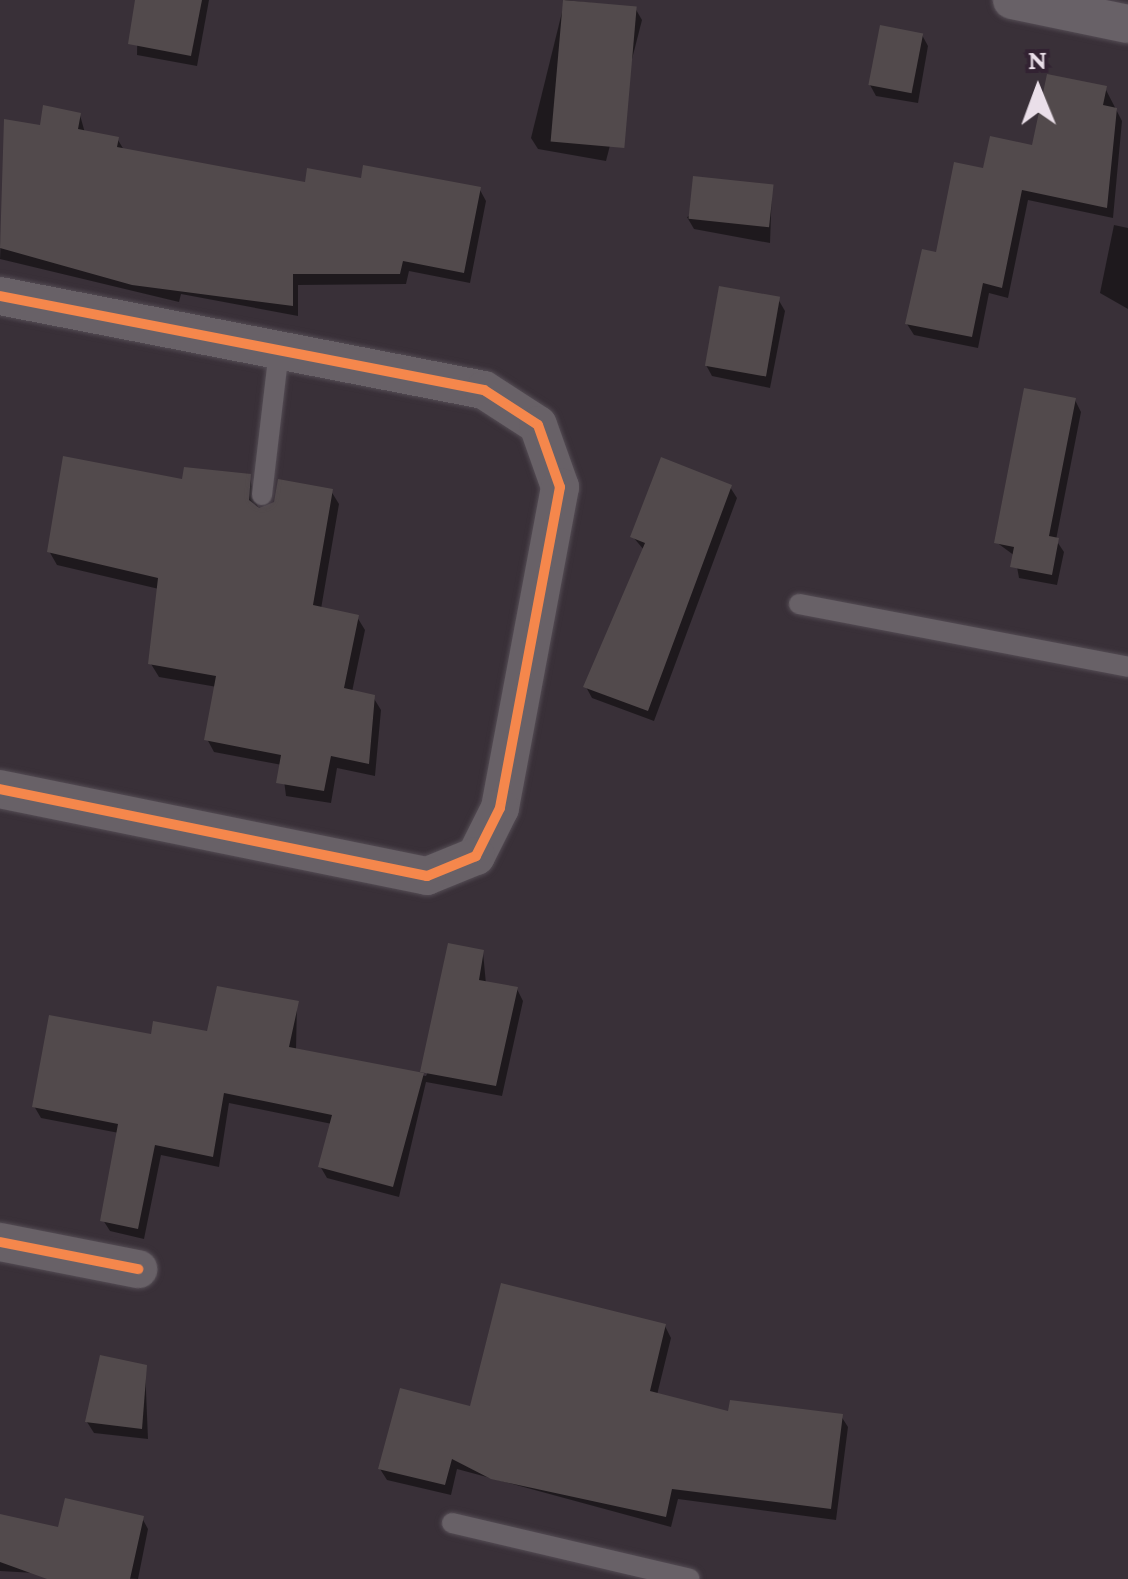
<!DOCTYPE html>
<style>
body{margin:0}
#map{position:relative;width:1128px;height:1579px;overflow:hidden;background:#393038;font-family:"Crimson Pro",serif}
div>[style]{position:absolute}
[style*='--x']{left:calc(var(--x)*1px);top:calc(var(--y)*1px);width:calc(var(--w)*1px);rotate:calc(var(--a)*1deg)}
.shadow>*{inset:0;background:#0007}
.building>*{inset:0;background:#524a4c;transform-origin:0 0}
.roads{filter:drop-shadow(0 0 2px #544c54) drop-shadow(0 0 2px #544c54)}
.lane>*{height:20px;margin:-10px;padding:0 10px;transform-origin:10px;border-radius:10px;background:#686167}
.street>*{height:38px;margin:-19px;padding:0 19px;transform-origin:19px;border-radius:19px;background:#686167}
.cycleway>*{height:10px;margin:-5px;padding:0 5px;transform-origin:5px;border-radius:5px;background:#f5874c}
span{translate:-50% -50%;white-space:nowrap;text-align:center;line-height:1.15;-webkit-text-stroke:9px #322232;paint-order:stroke}
.north{position:absolute;left:988px;top:40px;width:100px;height:100px;-webkit-text-stroke:8px #322232;paint-order:stroke;rotate:359deg;font-size:28px;font-weight:700;line-height:40px;text-align:center;color:#eadfe9}
.north::after{content:'';display:block;margin:auto;width:35px;height:45px;background:#eadfe9;clip-path:polygon(50% 0,100% 100%,50% 72%,0 100%)}
</style>
<div id="map">
<div class="shadow">
<i style="clip-path:polygon(138px 0,209px 0,197px 66px,137px 55px)"></i>
<i style="clip-path:polygon(565px 0,635px 8px,642px 20px,606px 161px,538px 149px,531px 138px)"></i>
<i style="clip-path:polygon(922px 35px,928px 46px,918px 103px,876px 96px,870px 85px)"></i>
<i style="clip-path:polygon(1105px 88px,1122px 121px,1113px 218px,1028px 200px,1008px 298px,989px 293px,978px 348px,914px 335px,907px 324px,985px 171px,1034px 148px)"></i>
<i style="clip-path:polygon(80px 115px,85px 133px,118px 140px,124px 150px,307px 185px,480px 190px,486px 201px,470px 283px,409px 271px,406px 284px,298px 285px,298px 316px,181px 294px,179px 302px,0 259px,6px 122px,42px 128px)"></i>
<i style="clip-path:polygon(772px 187px,770px 243px,694px 229px,687px 217px)"></i>
<i style="clip-path:polygon(1114px 225px,1128px 228px,1128px 309px,1100px 293px)"></i>
<i style="clip-path:polygon(778px 299px,785px 311px,770px 388px,712px 376px,706px 365px)"></i>
<i style="clip-path:polygon(1075px 400px,1081px 412px,1056px 540px,1064px 552px,1057px 585px,1019px 578px,1015px 556px,996px 542px)"></i>
<i style="clip-path:polygon(249px 476px,259px 511px,331px 491px,339px 504px,321px 609px,357px 617px,365px 630px,352px 692px,373px 697px,381px 710px,375px 776px,337px 768px,331px 803px,286px 796px,282px 765px,214px 752px,207px 739px,217px 687px,159px 677px,151px 664px,159px 589px,57px 565px,49px 551px,184px 482px)"></i>
<i style="clip-path:polygon(730px 487px,737px 498px,654px 721px,592px 698px,586px 687px,644px 550px,633px 537px)"></i>
<i style="clip-path:polygon(483px 952px,486px 984px,517px 989px,523px 1001px,502px 1096px,426px 1082px,399px 1197px,327px 1178px,320px 1166px,332px 1124px,229px 1103px,219px 1167px,161px 1155px,144px 1239px,110px 1231px,103px 1220px,119px 1133px,41px 1118px,34px 1106px,153px 1037px,209px 1034px,297px 1003px,296px 1051px,426px 1076px)"></i>
<i style="clip-path:polygon(665px 1326px,671px 1338px,657px 1395px,730px 1414px,841px 1416px,848px 1427px,836px 1520px,678px 1499px,671px 1527px,457px 1469px,451px 1495px,387px 1480px,380px 1469px,472px 1409px)"></i>
<i style="clip-path:polygon(145px 1367px,148px 1439px,94px 1433px,87px 1422px)"></i>
<i style="clip-path:polygon(0 1516px,60px 1530px,142px 1518px,148px 1529px,138px 1579px,0 1571px)"></i>
</div>
<div class="building">
<i style="clip-path:polygon(135px 0,202px 0,191px 56px,128px 44px)"></i>
<i style="left:563px;top:0;width:74px;height:142px;rotate:5deg"></i>
<i style="left:880px;top:25px;width:44px;height:61px;rotate:11deg"></i>
<i style="clip-path:polygon(1047px 74px,1107px 86px,1103px 105px,1117px 108px,1107px 208px,1022px 190px,1002px 288px,983px 283px,972px 337px,905px 324px,922px 249px,936px 252px,954px 162px,983px 168px,990px 136px,1032px 145px)"></i>
<i style="clip-path:polygon(43px 105px,81px 113px,78px 129px,119px 137px,117px 147px,305px 182px,307px 168px,361px 178px,363px 165px,481px 187px,464px 273px,403px 261px,400px 274px,293px 274px,293px 306px,132px 285px,0 248px,4px 119px,40px 125px)"></i>
<i style="left:693px;top:176px;width:81px;height:43px;rotate:6deg"></i>
<i style="left:719px;top:286px;width:62px;height:81px;rotate:10deg"></i>
<i style="clip-path:polygon(1024px 388px,1076px 398px,1049px 536px,1059px 538px,1052px 575px,1010px 567px,1014px 547px,994px 543px)"></i>
<i style="clip-path:polygon(63px 456px,182px 479px,184px 467px,251px 474px,249px 500px,259px 508px,274px 502px,278px 479px,333px 489px,313px 605px,359px 615px,344px 688px,375px 695px,369px 764px,331px 756px,324px 791px,276px 783px,281px 755px,204px 740px,216px 676px,148px 664px,158px 578px,47px 552px)"></i>
<i style="clip-path:polygon(661px 457px,732px 485px,648px 711px,583px 687px,645px 543px,630px 537px)"></i>
<i style="clip-path:polygon(448px 943px,484px 950px,479px 980px,518px 987px,496px 1086px,420px 1072px)"></i>
<i style="clip-path:polygon(217px 986px,299px 1001px,289px 1047px,424px 1073px,393px 1187px,318px 1167px,332px 1115px,224px 1093px,213px 1157px,155px 1145px,138px 1229px,100px 1221px,118px 1124px,32px 1107px,49px 1015px,151px 1034px,153px 1021px,207px 1031px)"></i>
<i style="clip-path:polygon(501px 1283px,666px 1324px,650px 1391px,728px 1411px,730px 1400px,843px 1414px,831px 1509px,672px 1489px,666px 1517px,491px 1479px,452px 1459px,445px 1485px,378px 1469px,400px 1388px,470px 1406px)"></i>
<i style="clip-path:polygon(100px 1355px,147px 1365px,142px 1429px,85px 1422px)"></i>
<i style="clip-path:polygon(65px 1498px,144px 1516px,130px 1579px,47px 1579px,0 1562px,0 1514px,58px 1527px)"></i>
</div>
<div class="roads">
<div class="lane">
<i style="--x:262;--y:495;--w:146;--a:-83.3"></i>
<i style="--x:799;--y:604;--w:335;--a:10.8"></i>
<i style="--x:452;--y:1523;--w:244;--a:13.2"></i>
</div>
<div class="street">
<i style="--x:1012;--y:0;--w:118;--a:11.7"></i>
<i style="--x:0;--y:296;--w:493;--a:11"></i>
<i style="--x:484;--y:390;--w:64;--a:32.9"></i>
<i style="--x:538;--y:425;--w:66;--a:70.5"></i>
<i style="--x:560;--y:487;--w:327;--a:100.6"></i>
<i style="--x:500;--y:808;--w:54;--a:116.6"></i>
<i style="--x:476;--y:856;--w:53;--a:157.8"></i>
<i style="--x:427;--y:876;--w:436;--a:-168.5"></i>
<i style="--x:0;--y:1242;--w:141;--a:11.1"></i>
</div>
</div>
<div class="cycleway">
<i style="--x:0;--y:296;--w:493;--a:11"></i>
<i style="--x:484;--y:390;--w:64;--a:32.9"></i>
<i style="--x:538;--y:425;--w:66;--a:70.5"></i>
<i style="--x:560;--y:487;--w:327;--a:100.6"></i>
<i style="--x:500;--y:808;--w:54;--a:116.6"></i>
<i style="--x:476;--y:856;--w:53;--a:157.8"></i>
<i style="--x:427;--y:876;--w:436;--a:-168.5"></i>
<i style="--x:0;--y:1242;--w:141;--a:11.1"></i>
</div>
<div class="north">N</div>
</div>
